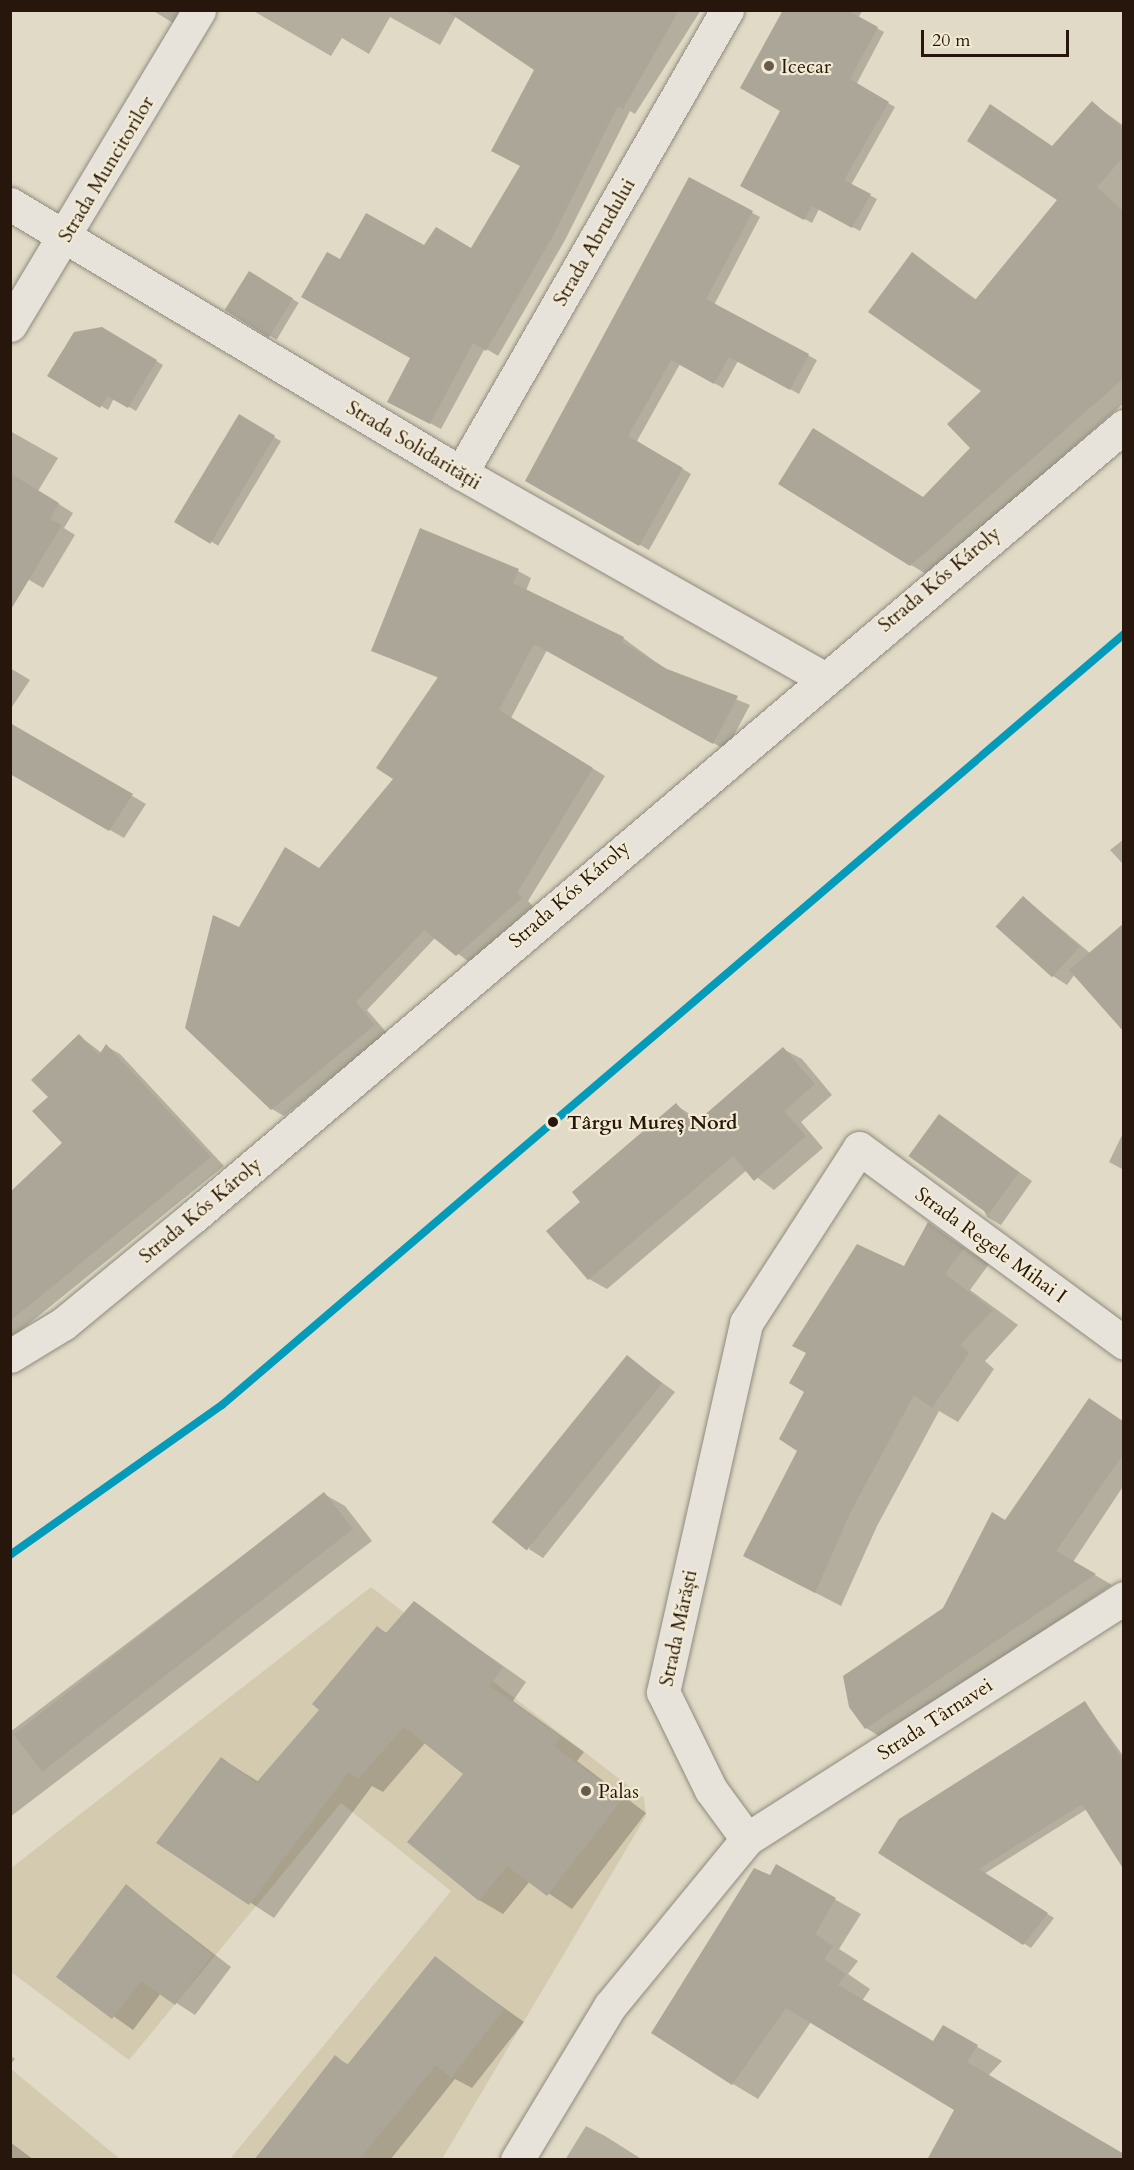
<!DOCTYPE html>
<meta charset="utf-8">
<style>
body{margin:0}
#map{position:relative;width:1134px;height:2170px;overflow:hidden;background:#e0dac6;font-family:Cardo,serif}
div>[style]{position:absolute}
[style*='--x']{left:calc(var(--x)*1px);top:calc(var(--y)*1px);width:calc(var(--w)*1px);rotate:calc(var(--a)*1deg)}
.green>*{inset:0;background:#d4cab0}
.shadow>*{inset:0;background:#0003;transform-origin:0 0}
.building>*{inset:0;background:#aca698;transform-origin:0 0}
.roads{filter:drop-shadow(0 0 2px #8f8a7d) drop-shadow(0 0 2px #8f8a7d)}
.minor>*{height:33px;margin:-16.5px;padding:0 16.5px;transform-origin:16.5px;border-radius:16.5px;background:#e7e3da}
.rail-1>*{height:8px;margin:-4px;padding:0 4px;transform-origin:4px;border-radius:4px;background:#049aba}
.dots>*{width:16px;height:16px;translate:-50% -50%;box-sizing:border-box;border:3px solid #f2ead3;border-radius:50%}
span{translate:-50% -50%;white-space:nowrap;text-align:center;line-height:1.15;-webkit-text-stroke:4.5px #f2ead3;paint-order:stroke}
.poi-label{font-size:20px;color:#27160b}
.left{translate:0 -50%;text-align:left}
.street-label{font-size:20px;color:#27160b}
.stop-label{font-size:20px;color:#27160b;font-weight:700}
.frame{position:absolute;inset:0;border:12px solid #27160b;pointer-events:none}
.scale{position:absolute;left:921px;top:30px;width:148px;height:27px;box-sizing:border-box;border:3px solid #27160b;border-top:0;padding-left:8px;font-size:18px;line-height:21px;white-space:nowrap;color:#27160b;-webkit-text-stroke:4px #f2ead3;paint-order:stroke}
</style>
<div id="map">
<div class="green">
<i style="clip-path:polygon(371px 1587px,644px 1798px,646px 1816px,442px 2159px,230px 2159px,451px 1891px,341px 1803px,129px 2060px,11px 1972px,10px 1869px)"></i>
<i style="clip-path:polygon(11px 2069px,120px 2159px,11px 2159px)"></i>
</div>
<div class="shadow">
<i style="clip-path:polygon(152px 10px,180px 10px,173px 23px)"></i>
<i style="clip-path:polygon(252px 10px,701px 10px,635px 114px,630px 111px,564px 242px,498px 356px,485px 348px,441px 429px,389px 401px,412px 358px,340px 261px,425px 247px,472px 250px,521px 166px,536px 69px,456px 16px,440px 45px,390px 17px,369px 54px,342px 38px,331px 56px)"></i>
<i style="clip-path:polygon(787px 10px,863px 10px,858px 18px,884px 32px,856px 85px,895px 107px,851px 185px,877px 199px,860px 231px,819px 209px,812px 223px,742px 185px,782px 110px)"></i>
<i style="clip-path:polygon(1092px 103px,1124px 126px,1124px 403px,928px 575px,911px 565px,924px 498px,972px 448px,983px 391px,912px 254px,977px 300px,1059px 200px,1007px 116px,1053px 147px)"></i>
<i style="clip-path:polygon(689px 179px,760px 217px,714px 305px,817px 360px,799px 394px,738px 361px,723px 388px,680px 364px,637px 441px,691px 474px,649px 550px,527px 481px)"></i>
<i style="left:249px;top:273px;width:58px;height:43px;rotate:31deg"></i>
<i style="clip-path:polygon(102px 329px,163px 365px,136px 411px,114px 398px,108px 410px,49px 375px)"></i>
<i style="left:239px;top:416px;width:49px;height:122px;rotate:31deg"></i>
<i style="clip-path:polygon(10px 431px,58px 458px,38px 491px,73px 513px,64px 528px,75px 535px,43px 588px,24px 577px,10px 599px)"></i>
<i style="clip-path:polygon(421px 530px,518px 571px,531px 578px,526px 591px,623px 638px,668px 671px,750px 705px,726px 750px,547px 650px,511px 718px,605px 776px,528px 901px,533px 906px,469px 962px,436px 937px,367px 1010px,387px 1033px,284px 1116px,272px 1109px,239px 928px,320px 870px,395px 779px,439px 678px,373px 651px)"></i>
<i style="clip-path:polygon(10px 668px,30px 680px,10px 710px)"></i>
<i style="clip-path:polygon(10px 724px,146px 804px,124px 838px,10px 773px)"></i>
<i style="clip-path:polygon(1124px 839px,1124px 865px,1110px 850px)"></i>
<i style="clip-path:polygon(1024px 898px,1090px 953px,1067px 985px,1053px 976px)"></i>
<i style="clip-path:polygon(79px 1036px,102px 1053px,106px 1046px,120px 1054px,224px 1166px,10px 1339px,10px 1194px,65px 1143px,50px 1097px)"></i>
<i style="clip-path:polygon(783px 1049px,802px 1059px,832px 1095px,801px 1122px,823px 1148px,774px 1190px,747px 1170px,607px 1289px,589px 1279px,582px 1202px,676px 1105px,700px 1121px)"></i>
<i style="clip-path:polygon(939px 1116px,1032px 1181px,1001px 1225px,987px 1217px)"></i>
<i style="clip-path:polygon(1124px 1131px,1124px 1170px,1109px 1162px)"></i>
<i style="clip-path:polygon(928px 1224px,989px 1264px,970px 1290px,1018px 1325px,985px 1361px,994px 1369px,958px 1422px,939px 1411px,877px 1526px,841px 1606px,745px 1556px)"></i>
<i style="clip-path:polygon(627px 1357px,675px 1392px,543px 1558px,529px 1549px)"></i>
<i style="clip-path:polygon(1090px 1400px,1124px 1422px,1124px 1485px,1073px 1562px,1112px 1585px,884px 1739px,866px 1728px)"></i>
<i style="clip-path:polygon(324px 1494px,345px 1506px,372px 1541px,10px 1817px,10px 1732px)"></i>
<i style="clip-path:polygon(414px 1603px,526px 1682px,513px 1701px,584px 1752px,577px 1761px,646px 1813px,572px 1909px,530px 1881px,503px 1914px,479px 1900px,465px 1774px,426px 1742px,383px 1792px,372px 1786px,274px 1918px,159px 1843px,222px 1759px,259px 1782px,321px 1710px,377px 1628px,387px 1633px)"></i>
<i style="clip-path:polygon(1085px 1703px,1124px 1757px,1124px 1851px,1087px 1809px,984px 1874px,1054px 1918px,1031px 1948px,880px 1853px)"></i>
<i style="clip-path:polygon(777px 1867px,861px 1914px,839px 1949px,858px 1961px,848px 1974px,870px 1989px,862px 2001px,934px 2043px,943px 2027px,1002px 2061px,956px 2110px,811px 2022px,758px 2099px,733px 2084px)"></i>
<i style="clip-path:polygon(126px 1886px,231px 1967px,195px 2015px,161px 1993px,133px 2030px,58px 1977px)"></i>
<i style="clip-path:polygon(435px 1958px,524px 2022px,472px 2088px,455px 2079px,390px 2160px,256px 2160px,335px 2057px,349px 2065px)"></i>
<i style="clip-path:polygon(10px 2055px,15px 2059px,10px 2065px)"></i>
<i style="clip-path:polygon(586px 2126px,605px 2136px,643px 2160px,565px 2160px)"></i>
<i style="clip-path:polygon(10px 2142px,34px 2160px,10px 2160px)"></i>
</div>
<div class="building">
<i style="clip-path:polygon(445px 10px,679px 10px,623px 109px,618px 106px,553px 236px,486px 351px,473px 343px,430px 424px,387px 402px,410px 358px,301px 297px,327px 252px,340px 259px,366px 213px,424px 245px,436px 227px,471px 248px,520px 166px,491px 151px,534px 70px)"></i>
<i style="clip-path:polygon(783px 10px,847px 10px,878px 27px,850px 79px,889px 102px,844px 180px,871px 194px,852px 228px,812px 206px,804px 220px,740px 186px,780px 111px,740px 88px)"></i>
<i style="clip-path:polygon(1092px 101px,1124px 130px,1124px 156px,1097px 187px,1124px 212px,1124px 378px,910px 566px,778px 484px,813px 428px,923px 497px,970px 448px,947px 424px,981px 391px,868px 312px,912px 252px,975px 300px,1057px 200px,967px 141px,990px 104px,1052px 146px)"></i>
<i style="clip-path:polygon(689px 177px,753px 211px,706px 299px,809px 354px,790px 390px,729px 357px,714px 384px,671px 360px,628px 436px,683px 468px,639px 546px,525px 481px)"></i>
<i style="left:249px;top:271px;width:52px;height:46px;rotate:32deg"></i>
<i style="clip-path:polygon(102px 327px,157px 360px,128px 408px,107px 396px,100px 408px,47px 376px,74px 332px)"></i>
<i style="left:239px;top:414px;width:42px;height:126px;rotate:31deg"></i>
<i style="clip-path:polygon(10px 473px,59px 503px,50px 519px,62px 525px,10px 611px)"></i>
<i style="clip-path:polygon(420px 528px,519px 569px,513px 583px,624px 637px,622px 642px,667px 669px,738px 696px,713px 744px,534px 644px,499px 710px,593px 768px,517px 893px,522px 898px,456px 956px,424px 930px,356px 1002px,375px 1025px,271px 1110px,185px 1028px,213px 915px,239px 927px,285px 847px,319px 868px,393px 779px,376px 768px,438px 677px,371px 651px)"></i>
<i style="clip-path:polygon(10px 723px,133px 794px,109px 831px,10px 774px)"></i>
<i style="left:1023px;top:896px;width:76px;height:41px;rotate:42deg"></i>
<i style="clip-path:polygon(1124px 923px,1124px 1032px,1069px 970px)"></i>
<i style="clip-path:polygon(79px 1034px,99px 1055px,106px 1044px,211px 1157px,10px 1321px,10px 1192px,62px 1143px,32px 1111px,48px 1097px,31px 1080px)"></i>
<i style="clip-path:polygon(783px 1047px,815px 1084px,784px 1111px,806px 1136px,754px 1181px,733px 1156px,588px 1280px,546px 1231px,580px 1202px,572px 1192px,676px 1103px,694px 1124px)"></i>
<i style="left:939px;top:1114px;width:99px;height:52px;rotate:36deg"></i>
<i style="clip-path:polygon(928px 1222px,964px 1248px,945px 1274px,993px 1310px,960px 1345px,969px 1353px,932px 1408px,914px 1395px,851px 1511px,815px 1593px,743px 1556px,797px 1451px,779px 1439px,804px 1392px,789px 1383px,806px 1353px,792px 1346px,857px 1244px,904px 1266px)"></i>
<i style="left:627px;top:1355px;width:45px;height:215px;rotate:39deg"></i>
<i style="clip-path:polygon(1089px 1398px,1124px 1422px,1124px 1453px,1056px 1551px,1096px 1574px,865px 1729px,849px 1707px,843px 1676px,943px 1608px,992px 1512px,1005px 1520px)"></i>
<i style="left:324px;top:1492px;width:47px;height:394px;rotate:52deg"></i>
<i style="clip-path:polygon(414px 1601px,503px 1667px,490px 1686px,561px 1737px,554px 1746px,623px 1798px,547px 1896px,507px 1866px,479px 1901px,407px 1842px,463px 1774px,404px 1727px,358px 1779px,349px 1772px,249px 1905px,156px 1843px,221px 1757px,256px 1783px,319px 1710px,312px 1704px,377px 1626px,386px 1633px)"></i>
<i style="clip-path:polygon(1085px 1701px,1124px 1763px,1124px 1870px,1082px 1804px,979px 1869px,1048px 1913px,1023px 1945px,878px 1853px,899px 1819px)"></i>
<i style="clip-path:polygon(776px 1864px,836px 1898px,815px 1934px,833px 1946px,824px 1959px,846px 1974px,838px 1985px,933px 2041px,943px 2025px,978px 2045px,967px 2062px,1124px 2154px,1124px 2160px,927px 2160px,954px 2110px,786px 2008px,732px 2085px,651px 2033px,754px 1868px,770px 1875px)"></i>
<i style="clip-path:polygon(126px 1884px,212px 1955px,175px 2005px,141px 1981px,112px 2019px,56px 1977px)"></i>
<i style="clip-path:polygon(435px 1956px,504px 2009px,451px 2078px,436px 2065px,359px 2160px,254px 2160px,335px 2055px,347px 2065px)"></i>
</div>
<div class="roads">
<div class="minor">
<i style="--x:10;--y:204;--w:525;--a:30.81"></i>
<i style="--x:461;--y:473;--w:415;--a:29.5"></i>
<i style="--x:10;--y:325;--w:367;--a:-59"></i>
<i style="--x:461;--y:473;--w:534;--a:-60.12"></i>
<i style="--x:10;--y:1356;--w:62;--a:-31.1"></i>
<i style="--x:63;--y:1324;--w:168;--a:-39.5"></i>
<i style="--x:193;--y:1217;--w:1222;--a:-40.35"></i>
<i style="--x:747;--y:1839;--w:447;--a:-32.6"></i>
<i style="--x:517;--y:2160;--w:180;--a:-58.9"></i>
<i style="--x:610;--y:2006;--w:216;--a:-50.6"></i>
<i style="--x:747;--y:1839;--w:61;--a:-126.3"></i>
<i style="--x:711;--y:1790;--w:109;--a:-116.1"></i>
<i style="--x:663;--y:1692;--w:378;--a:-77.3"></i>
<i style="--x:746;--y:1323;--w:208;--a:-57.1"></i>
<i style="--x:859;--y:1148;--w:329;--a:36.3"></i>
</div>
</div>
<div class="rail-1">
<i style="--x:10;--y:1555;--w:260;--a:-35.3"></i>
<i style="--x:222;--y:1405;--w:1187;--a:-40.52"></i>
</div>
<div class="dots">
<i style="left:769px;top:66px;background:#685b4c"></i>
<i style="left:553px;top:1122px;background:#27160b"></i>
<i style="left:586px;top:1791px;background:#685b4c"></i>
</div>
<div class="poi-label">
<span class="left" style="left:781px;top:66px">Icecar</span>
<span class="left" style="left:598px;top:1791px">Palas</span>
</div>
<div class="street-label">
<span style="left:106px;top:169px;rotate:-59deg">Strada Muncitorilor</span>
<span style="left:594px;top:242px;rotate:-60deg">Strada Abrudului</span>
<span style="left:414px;top:445px;rotate:31deg">Strada Solidarității</span>
<span style="left:939px;top:579px;rotate:-40deg">Strada Kós Károly</span>
<span style="left:569px;top:894px;rotate:-41deg">Strada Kós Károly</span>
<span style="left:200px;top:1210px;rotate:-40deg">Strada Kós Károly</span>
<span style="left:991px;top:1245px;rotate:36deg">Strada Regele Mihai I</span>
<span style="left:678px;top:1628px;rotate:-78deg">Strada Mărăști</span>
<span style="left:935px;top:1719px;rotate:-33deg">Strada Târnavei</span>
</div>
<div class="stop-label">
<span class="left" style="left:567px;top:1122px">Târgu Mureș Nord</span>
</div>
<div class="frame"></div>
<div class="scale">20 m</div>
</div>
